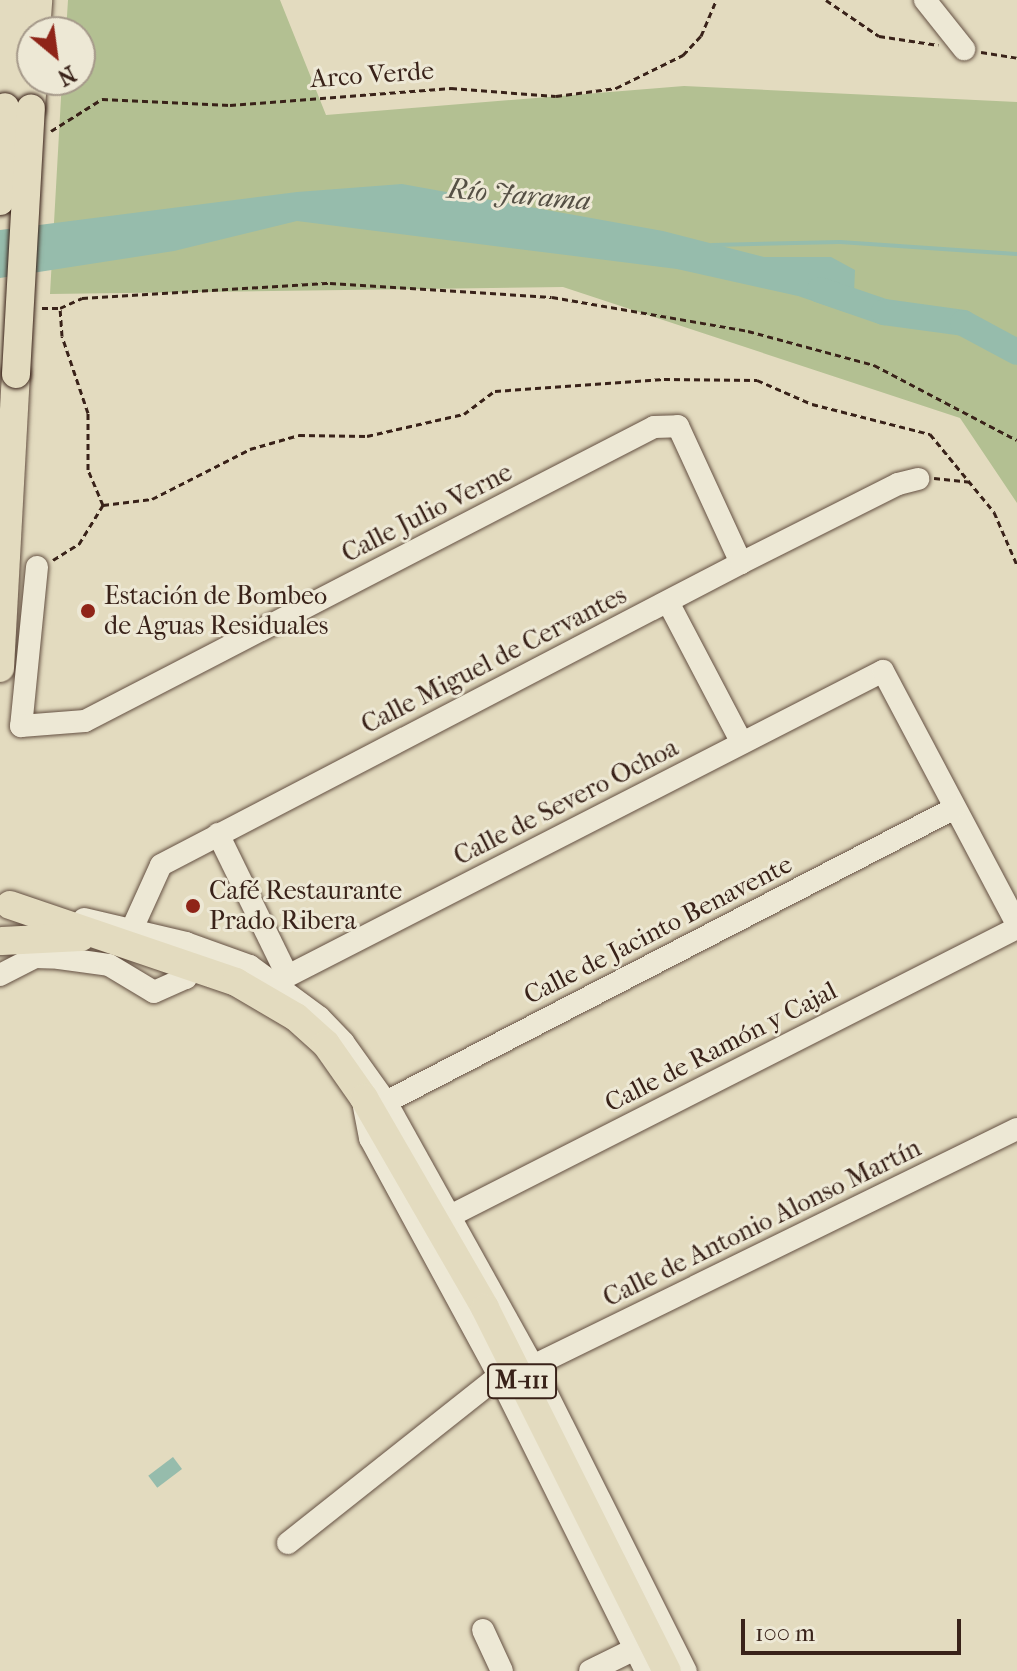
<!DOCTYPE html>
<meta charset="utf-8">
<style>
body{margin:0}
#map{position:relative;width:1017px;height:1671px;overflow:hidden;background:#e3dbbf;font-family:"IM FELL French Canon",serif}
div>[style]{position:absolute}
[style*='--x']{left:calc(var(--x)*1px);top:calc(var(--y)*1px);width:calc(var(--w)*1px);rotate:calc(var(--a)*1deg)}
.green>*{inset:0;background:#b3c092}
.water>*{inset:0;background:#96bcac;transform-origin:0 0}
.stream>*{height:4px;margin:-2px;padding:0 2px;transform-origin:2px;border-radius:2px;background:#96bcac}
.river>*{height:26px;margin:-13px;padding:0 13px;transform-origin:13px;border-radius:13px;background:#96bcac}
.path>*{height:3px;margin-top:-1.5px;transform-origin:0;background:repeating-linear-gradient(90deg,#392219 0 6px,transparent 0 10px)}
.roads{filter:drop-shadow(0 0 2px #645042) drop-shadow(0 0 2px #645042)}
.minor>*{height:22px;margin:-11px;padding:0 11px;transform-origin:11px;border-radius:11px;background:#ede8d5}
.major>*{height:28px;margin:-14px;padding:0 14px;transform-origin:14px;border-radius:14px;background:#e3dbbf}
.bridges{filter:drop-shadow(0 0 2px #392219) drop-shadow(0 0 2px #392219)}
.major-bridge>*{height:28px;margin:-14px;padding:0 14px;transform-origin:14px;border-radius:14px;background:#e3dbbf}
.dots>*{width:22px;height:22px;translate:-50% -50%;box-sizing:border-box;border:4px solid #ede8d5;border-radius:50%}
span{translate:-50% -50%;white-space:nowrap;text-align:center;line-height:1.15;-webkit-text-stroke:6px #ede8d5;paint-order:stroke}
.shield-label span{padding:2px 6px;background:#ede8d5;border:2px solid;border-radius:6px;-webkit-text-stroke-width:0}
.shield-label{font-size:24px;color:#392219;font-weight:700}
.street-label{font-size:26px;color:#392219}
.poi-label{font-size:26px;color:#392219}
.left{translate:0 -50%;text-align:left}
.water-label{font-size:28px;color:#555045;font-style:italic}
.north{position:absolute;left:16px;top:16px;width:80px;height:80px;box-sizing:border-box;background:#ede8d5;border:2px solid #a5998a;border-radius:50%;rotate:151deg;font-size:22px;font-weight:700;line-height:32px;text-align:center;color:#392219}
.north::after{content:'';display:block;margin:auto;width:28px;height:36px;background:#8f2418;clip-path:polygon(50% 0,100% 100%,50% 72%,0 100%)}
.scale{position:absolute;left:741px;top:1619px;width:220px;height:36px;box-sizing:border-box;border:4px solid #392219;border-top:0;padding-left:10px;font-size:24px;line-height:28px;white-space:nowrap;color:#392219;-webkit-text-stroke:6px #ede8d5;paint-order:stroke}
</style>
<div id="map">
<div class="green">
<i style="clip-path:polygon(68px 0,280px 0,326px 115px,684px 86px,1017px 102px,1017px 503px,960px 418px,563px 287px,50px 294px,62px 80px,80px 80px,80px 32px,66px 32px)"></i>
</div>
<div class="water">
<i style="clip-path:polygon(402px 184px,663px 231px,764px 257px,831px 257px,855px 270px,854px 294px,848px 313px,798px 296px,677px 269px,297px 221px,174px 251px,0 278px,0 230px,297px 192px)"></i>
<i style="left:173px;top:1457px;width:15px;height:31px;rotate:53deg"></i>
</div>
<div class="stream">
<i style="--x:712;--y:245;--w:128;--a:-1.3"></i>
<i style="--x:840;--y:242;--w:177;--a:3.9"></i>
</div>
<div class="river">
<i style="--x:820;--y:290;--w:68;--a:19"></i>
<i style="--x:884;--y:312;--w:80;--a:7.9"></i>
<i style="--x:963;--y:323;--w:61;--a:28.2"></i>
</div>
<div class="path">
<i style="--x:826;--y:0;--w:64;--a:34.2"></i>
<i style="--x:879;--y:36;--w:60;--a:8.7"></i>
<i style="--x:981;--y:52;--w:36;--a:9"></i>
<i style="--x:51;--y:131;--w:60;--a:-32.1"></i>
<i style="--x:102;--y:99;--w:128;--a:2.7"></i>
<i style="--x:230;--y:105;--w:222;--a:-4.4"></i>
<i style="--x:451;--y:88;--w:105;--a:4.4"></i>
<i style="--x:556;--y:96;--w:61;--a:-7.6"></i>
<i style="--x:616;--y:88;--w:75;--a:-26.2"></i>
<i style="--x:683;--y:55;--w:26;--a:-47"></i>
<i style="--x:701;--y:36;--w:39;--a:-67"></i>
<i style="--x:42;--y:308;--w:18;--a:0"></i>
<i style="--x:60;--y:308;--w:24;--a:-24"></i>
<i style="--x:82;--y:298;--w:248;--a:-3.5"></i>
<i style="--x:330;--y:283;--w:222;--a:3.6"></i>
<i style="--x:552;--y:297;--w:199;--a:9.8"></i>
<i style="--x:748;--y:331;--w:131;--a:15.1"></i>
<i style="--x:874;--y:365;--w:161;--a:27.7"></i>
<i style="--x:934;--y:478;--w:36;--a:6"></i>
<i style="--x:103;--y:505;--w:49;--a:-7"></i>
<i style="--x:152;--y:499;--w:110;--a:-27"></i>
<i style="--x:250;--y:449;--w:51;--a:-15.9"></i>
<i style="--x:299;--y:435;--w:68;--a:0.8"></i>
<i style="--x:367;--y:436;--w:99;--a:-12.8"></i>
<i style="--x:464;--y:414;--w:39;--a:-37"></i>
<i style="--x:495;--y:391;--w:169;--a:-4.1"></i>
<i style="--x:664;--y:379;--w:93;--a:0.6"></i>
<i style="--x:757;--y:380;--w:60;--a:23.6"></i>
<i style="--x:812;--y:404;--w:122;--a:14.3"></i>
<i style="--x:930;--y:434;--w:101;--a:50.6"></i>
<i style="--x:994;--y:512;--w:58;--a:66.5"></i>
<i style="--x:53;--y:560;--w:31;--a:-32"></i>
<i style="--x:79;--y:544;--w:46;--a:-58.4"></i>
<i style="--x:103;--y:505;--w:38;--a:-113"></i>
<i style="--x:88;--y:470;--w:57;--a:-90"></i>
<i style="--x:88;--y:413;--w:81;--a:-108.7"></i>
<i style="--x:62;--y:336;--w:28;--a:-94"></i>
</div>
<div class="roads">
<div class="minor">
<i style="--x:925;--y:0;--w:63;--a:51.5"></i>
<i style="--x:37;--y:567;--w:160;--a:95.7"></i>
<i style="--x:21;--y:726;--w:64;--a:-4.5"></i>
<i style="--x:85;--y:721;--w:640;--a:-27.33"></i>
<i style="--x:654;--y:427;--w:24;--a:-2"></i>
<i style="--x:678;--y:426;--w:151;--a:65.3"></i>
<i style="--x:668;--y:602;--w:159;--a:62.3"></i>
<i style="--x:218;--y:834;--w:157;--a:63.9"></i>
<i style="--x:84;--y:919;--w:105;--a:13.2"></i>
<i style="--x:186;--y:943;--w:68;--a:19.8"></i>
<i style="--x:250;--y:966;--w:86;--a:36.5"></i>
<i style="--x:319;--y:1017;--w:35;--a:46"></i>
<i style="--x:343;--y:1042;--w:74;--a:54.4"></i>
<i style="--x:386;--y:1102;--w:302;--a:60.9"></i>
<i style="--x:533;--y:1366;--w:341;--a:63.4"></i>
<i style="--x:132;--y:929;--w:70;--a:-65.6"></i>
<i style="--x:161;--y:865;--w:654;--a:-27.51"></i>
<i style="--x:741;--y:563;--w:176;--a:-26.7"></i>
<i style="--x:898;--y:484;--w:21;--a:-14"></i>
<i style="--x:0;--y:975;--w:39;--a:-27"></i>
<i style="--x:35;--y:957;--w:24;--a:2"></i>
<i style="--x:59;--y:958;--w:50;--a:8"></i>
<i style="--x:109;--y:965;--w:52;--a:31"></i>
<i style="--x:154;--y:992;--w:35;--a:-24"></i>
<i style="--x:186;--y:978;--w:16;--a:-63"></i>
<i style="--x:274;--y:983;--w:684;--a:-27.13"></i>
<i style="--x:883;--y:671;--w:286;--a:62.1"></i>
<i style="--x:386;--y:1102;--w:640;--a:-27.33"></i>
<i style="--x:364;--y:1107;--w:32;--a:79"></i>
<i style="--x:370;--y:1138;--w:271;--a:61.5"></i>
<i style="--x:499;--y:1376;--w:330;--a:63.5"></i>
<i style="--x:450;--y:1216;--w:636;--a:-26.93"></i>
<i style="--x:533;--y:1366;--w:539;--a:-26.09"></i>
<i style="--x:288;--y:1543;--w:269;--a:-38.4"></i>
<i style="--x:483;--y:1630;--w:45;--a:65.1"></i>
<i style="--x:590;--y:1671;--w:50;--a:-26.1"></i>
</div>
<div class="major">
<i style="--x:36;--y:32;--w:32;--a:-86"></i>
<i style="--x:5;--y:107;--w:107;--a:-85.7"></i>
<i style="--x:31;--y:108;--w:28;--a:-86"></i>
<i style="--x:0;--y:668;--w:294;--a:-86.9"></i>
<i style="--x:10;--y:905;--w:239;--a:18.8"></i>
<i style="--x:236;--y:982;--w:69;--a:30.3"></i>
<i style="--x:296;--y:1017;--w:40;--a:42"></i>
<i style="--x:326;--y:1044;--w:66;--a:54.9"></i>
<i style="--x:364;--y:1098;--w:242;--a:60"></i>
<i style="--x:485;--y:1308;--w:406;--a:63.4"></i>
<i style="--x:2;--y:941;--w:79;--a:-2.9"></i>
</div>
</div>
<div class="bridges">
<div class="major-bridge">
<i style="--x:0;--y:201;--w:94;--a:-87"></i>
<i style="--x:16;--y:374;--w:266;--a:-86.8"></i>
</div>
</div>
<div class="dots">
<i style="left:88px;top:611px;background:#8f2418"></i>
<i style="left:193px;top:906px;background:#8f2418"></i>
</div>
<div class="shield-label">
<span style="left:522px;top:1381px">M-111</span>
</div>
<div class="street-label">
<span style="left:372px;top:75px;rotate:-4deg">Arco Verde</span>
<span style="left:427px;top:513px;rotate:-27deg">Calle Julio Verne</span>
<span style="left:494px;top:660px;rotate:-27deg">Calle Miguel de Cervantes</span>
<span style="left:566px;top:802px;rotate:-27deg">Calle de Severo Ochoa</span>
<span style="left:658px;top:930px;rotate:-27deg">Calle de Jacinto Benavente</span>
<span style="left:721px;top:1047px;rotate:-27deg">Calle de Ramón y Cajal</span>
<span style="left:762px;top:1223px;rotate:-26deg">Calle de Antonio Alonso Martín</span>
</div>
<div class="poi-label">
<span class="left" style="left:104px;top:611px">Estación de Bombeo<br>de Aguas Residuales</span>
<span class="left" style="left:209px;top:906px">Café Restaurante<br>Prado Ribera</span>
</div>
<div class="water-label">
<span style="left:519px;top:195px;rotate:5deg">Río Jarama</span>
</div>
<div class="north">N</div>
<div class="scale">100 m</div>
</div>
